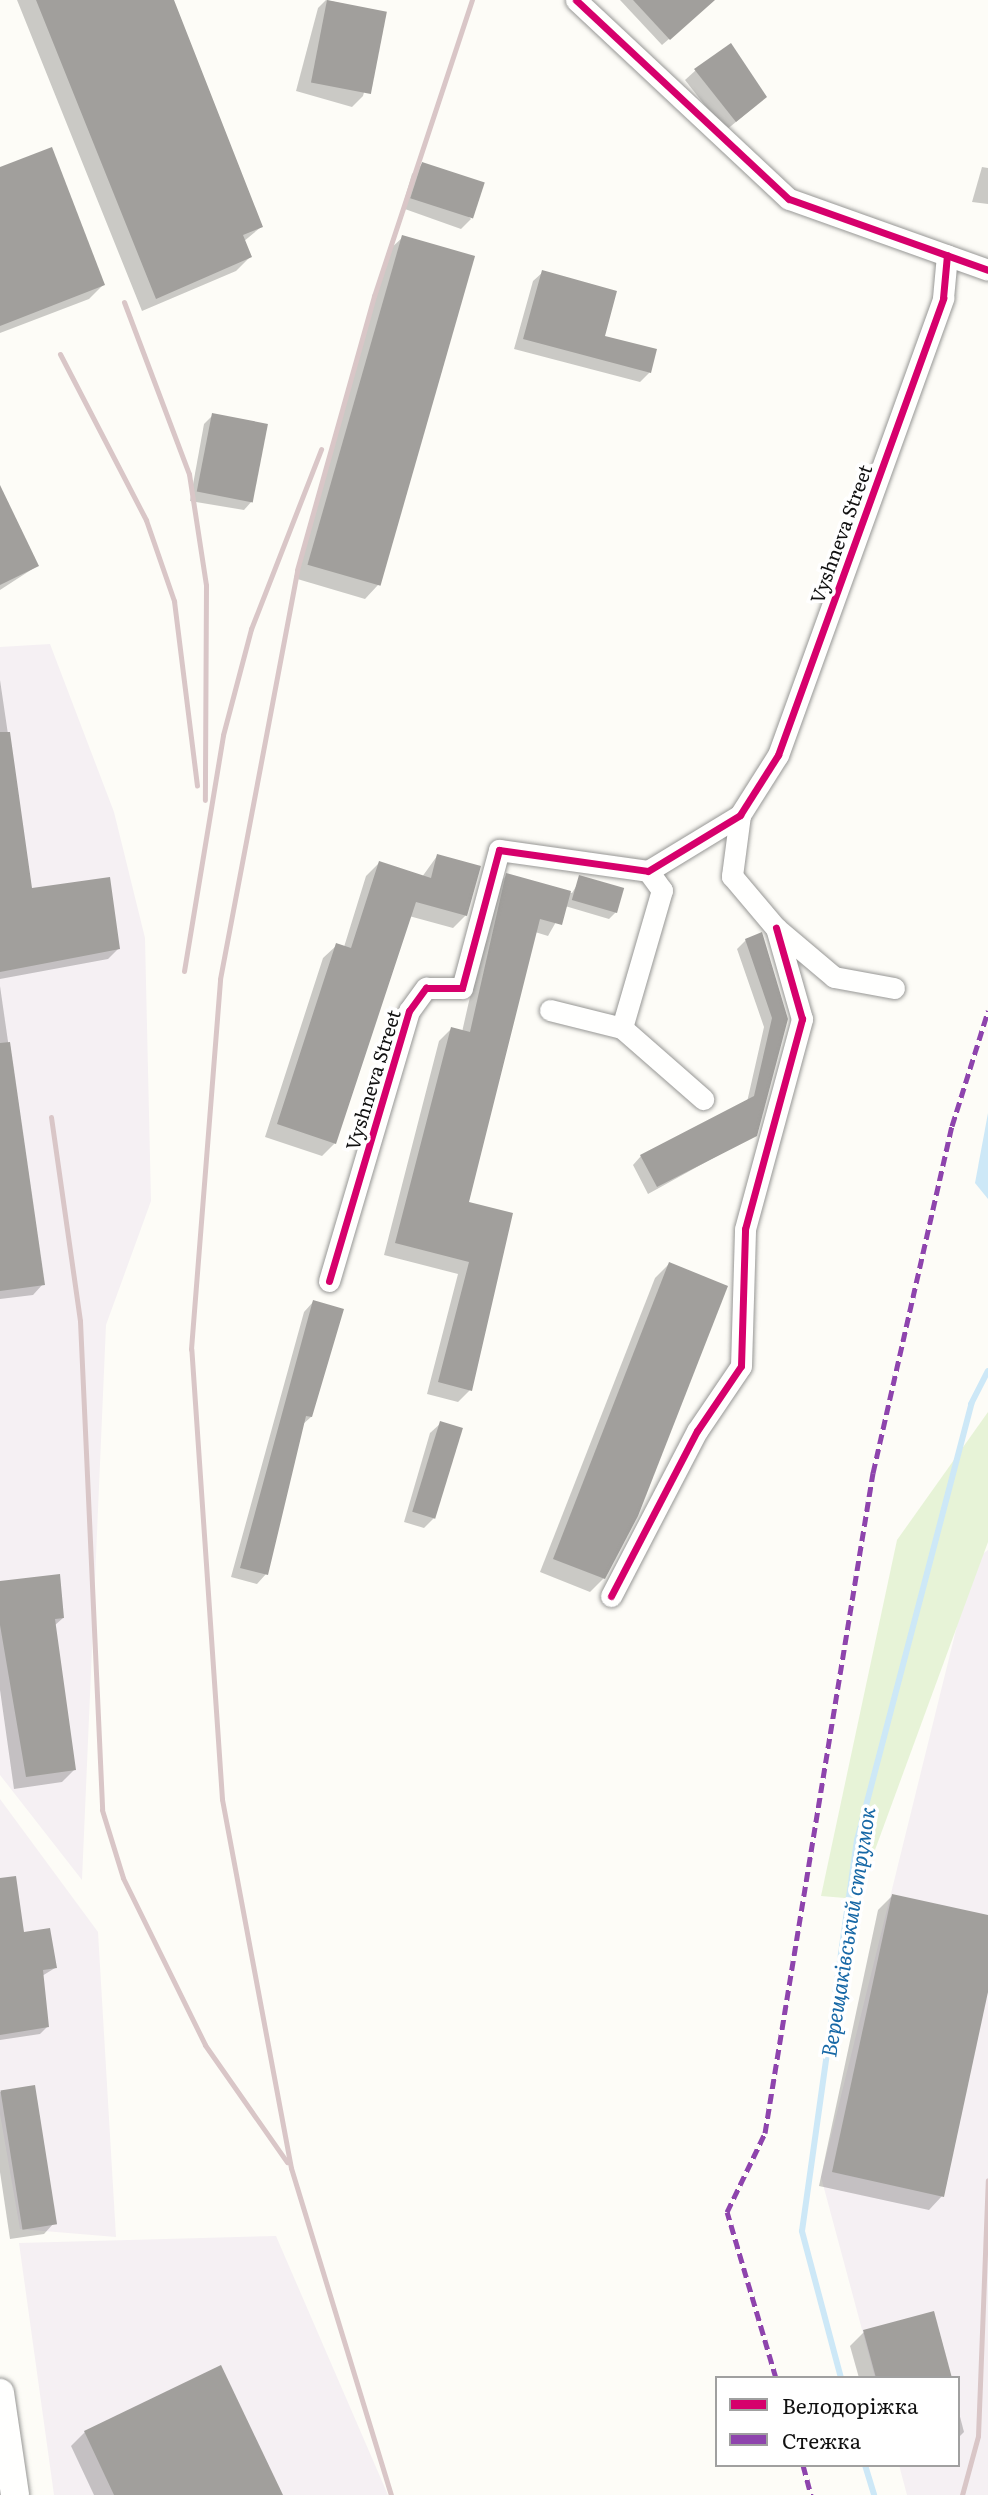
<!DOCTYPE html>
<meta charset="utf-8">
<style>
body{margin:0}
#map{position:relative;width:988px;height:2495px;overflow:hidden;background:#fdfcf7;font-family:Literata,serif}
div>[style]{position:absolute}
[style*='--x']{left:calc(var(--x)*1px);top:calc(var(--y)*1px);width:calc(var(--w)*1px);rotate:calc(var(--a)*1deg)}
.industrial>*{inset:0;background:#f5f0f3}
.green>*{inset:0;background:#e7f3d7}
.water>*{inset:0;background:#cde8f7}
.shadow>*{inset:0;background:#0003}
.stream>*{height:6px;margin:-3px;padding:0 3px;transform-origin:3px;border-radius:3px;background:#cde8f7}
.building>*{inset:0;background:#a19f9c;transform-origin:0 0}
.roads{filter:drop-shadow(0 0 2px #979795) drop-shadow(0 0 2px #979795)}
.minor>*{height:21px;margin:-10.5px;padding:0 10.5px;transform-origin:10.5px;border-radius:10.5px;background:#fffffe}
.tertiary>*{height:28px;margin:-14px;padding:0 14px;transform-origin:14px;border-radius:14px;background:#fffffe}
.rail>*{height:5px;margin:-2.5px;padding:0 2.5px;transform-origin:2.5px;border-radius:2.5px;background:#d9c6c7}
.quiet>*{height:5px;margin-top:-2.5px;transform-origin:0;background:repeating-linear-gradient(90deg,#8e44ad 0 10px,transparent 0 15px)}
.cycleway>*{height:7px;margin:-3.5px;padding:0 3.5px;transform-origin:3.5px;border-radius:3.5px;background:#d6006c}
span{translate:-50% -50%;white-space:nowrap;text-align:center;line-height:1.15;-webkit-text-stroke:7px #fff;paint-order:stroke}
.street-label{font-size:19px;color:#111}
.water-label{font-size:21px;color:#1768a6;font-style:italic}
.legend{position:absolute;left:715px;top:2376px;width:245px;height:91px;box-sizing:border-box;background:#fff;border:2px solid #a0a0a0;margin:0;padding:9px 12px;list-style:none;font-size:21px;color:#111}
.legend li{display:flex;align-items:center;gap:14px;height:35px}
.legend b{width:35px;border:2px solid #a0a0a0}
</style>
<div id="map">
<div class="industrial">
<i style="clip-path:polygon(50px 644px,114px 812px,145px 938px,151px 1201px,106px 1325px,82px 1880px,0 1775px,0 647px)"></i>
<i style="clip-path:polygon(988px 1550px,988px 2495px,907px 2495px,899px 2465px,958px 2465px,958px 2378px,875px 2378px,821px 2177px,973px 1561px)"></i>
<i style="clip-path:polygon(0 1799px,98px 1932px,116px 2237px,20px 2229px,0 2114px)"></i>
<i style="clip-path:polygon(276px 2236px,388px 2495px,54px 2495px,19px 2243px)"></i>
</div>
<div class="green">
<i style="clip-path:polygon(988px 1412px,988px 1542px,857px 1899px,821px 1896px,897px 1540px)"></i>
</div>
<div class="water">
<i style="clip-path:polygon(988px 1113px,988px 1199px,975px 1183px)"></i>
</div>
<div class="shadow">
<i style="clip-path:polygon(17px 0,172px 0,261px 227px,243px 242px,250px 257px,236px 271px,142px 311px)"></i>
<i style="clip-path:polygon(326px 0,385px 13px,363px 96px,352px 107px,296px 91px,318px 8px)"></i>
<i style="clip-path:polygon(620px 0,714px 0,662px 45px)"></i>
<i style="clip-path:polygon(696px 70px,754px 107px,725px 131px,685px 80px)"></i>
<i style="clip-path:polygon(422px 164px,471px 219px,461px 229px,402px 208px,412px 174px)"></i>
<i style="clip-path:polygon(982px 167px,988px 168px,988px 204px,972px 202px)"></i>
<i style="clip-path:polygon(0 169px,103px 285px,89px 299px,0 333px)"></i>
<i style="clip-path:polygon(403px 237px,378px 585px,365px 599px,294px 578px,389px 250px)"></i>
<i style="clip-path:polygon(543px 272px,603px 337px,650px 372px,640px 382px,514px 349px,533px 281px)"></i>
<i style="clip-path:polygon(213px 415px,252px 501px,244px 510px,190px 501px,204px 424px)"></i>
<i style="clip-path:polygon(0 489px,37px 566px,0 590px)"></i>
<i style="clip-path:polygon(0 680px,31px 890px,118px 949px,108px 959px,0 979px)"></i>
<i style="clip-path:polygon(437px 856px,466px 915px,453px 928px,409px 916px,335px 1143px,322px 1156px,265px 1137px,323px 958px,337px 945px,344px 947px,366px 876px,379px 863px,422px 877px)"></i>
<i style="clip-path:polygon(507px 875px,572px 893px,582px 877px,616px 912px,609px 919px,565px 906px,548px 936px,535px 932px,467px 1204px,511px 1215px,470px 1390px,458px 1402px,427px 1394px,458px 1274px,384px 1255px,439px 1041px,451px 1029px,462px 1032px,495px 887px)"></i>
<i style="clip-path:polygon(746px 940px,787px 1019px,755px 1135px,648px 1194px,633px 1165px,641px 1156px,747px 1102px,764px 1027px,737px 949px)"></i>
<i style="clip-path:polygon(0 986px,43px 1284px,33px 1295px,0 1299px)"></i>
<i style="clip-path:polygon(669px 1264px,604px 1578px,590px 1592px,540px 1572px,655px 1278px)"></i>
<i style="clip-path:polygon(313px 1302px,311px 1417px,302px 1425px,266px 1574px,257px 1584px,231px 1577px,304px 1312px)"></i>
<i style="clip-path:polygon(441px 1423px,434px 1518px,424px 1528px,404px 1522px,430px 1433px)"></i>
<i style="clip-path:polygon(0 1582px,63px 1618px,54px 1626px,74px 1770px,62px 1782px,14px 1789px,0 1690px)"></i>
<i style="clip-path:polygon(0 1880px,22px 1934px,55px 1968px,42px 1976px,47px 2027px,40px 2034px,0 2040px)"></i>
<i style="clip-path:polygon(892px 1896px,988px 1917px,988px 1984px,942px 2196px,929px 2210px,819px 2186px,878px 1910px)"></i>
<i style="clip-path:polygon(34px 2087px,54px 2223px,44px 2234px,10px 2239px,0 2172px,0 2092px)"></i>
<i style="clip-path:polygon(864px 2332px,950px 2378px,859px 2378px,850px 2346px)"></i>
<i style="clip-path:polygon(220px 2367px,281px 2495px,94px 2495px,71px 2446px,85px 2432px)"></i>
<i style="clip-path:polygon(958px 2409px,964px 2432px,958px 2438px)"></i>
</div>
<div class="stream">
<i style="--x:841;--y:2378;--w:152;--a:-104.9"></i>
<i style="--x:802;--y:2231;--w:395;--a:-82"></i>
<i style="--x:857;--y:1840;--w:451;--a:-75.3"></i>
<i style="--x:971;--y:1404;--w:37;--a:-63"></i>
<i style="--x:865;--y:2465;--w:31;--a:73"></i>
</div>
<div class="building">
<i style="clip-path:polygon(36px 0,174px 0,263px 227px,243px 235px,252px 257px,156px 299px)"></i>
<i style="left:327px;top:0;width:61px;height:84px;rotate:11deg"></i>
<i style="clip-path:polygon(633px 0,715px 0,670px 40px)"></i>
<i style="clip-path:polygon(731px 43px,767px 97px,736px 122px,694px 69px)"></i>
<i style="clip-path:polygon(52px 147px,105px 285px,0 326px,0 167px)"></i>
<i style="left:422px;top:162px;width:66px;height:38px;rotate:18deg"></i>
<i style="left:402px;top:235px;width:76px;height:343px;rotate:16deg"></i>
<i style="clip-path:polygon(542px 270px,617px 291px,605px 336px,657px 349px,651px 373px,523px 339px)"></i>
<i style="left:212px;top:413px;width:57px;height:80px;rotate:11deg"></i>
<i style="clip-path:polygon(0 485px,39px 566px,0 585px)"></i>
<i style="clip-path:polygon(0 732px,10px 732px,32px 888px,110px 877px,120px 949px,0 972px)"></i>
<i style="clip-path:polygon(437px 854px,481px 866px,467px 916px,416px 902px,336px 1144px,277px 1124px,336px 943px,351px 948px,379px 861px,431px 878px)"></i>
<i style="clip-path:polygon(506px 873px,571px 891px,562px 925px,540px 919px,469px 1202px,513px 1213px,472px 1391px,438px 1382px,469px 1262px,395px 1243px,451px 1027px,470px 1032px)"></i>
<i style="left:579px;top:875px;width:47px;height:26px;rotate:16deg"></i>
<i style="clip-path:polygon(762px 932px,788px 1019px,757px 1136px,657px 1187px,640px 1155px,754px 1096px,772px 1018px,745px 939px)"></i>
<i style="clip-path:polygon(10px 1042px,45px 1285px,0 1291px,0 1043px)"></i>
<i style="clip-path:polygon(669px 1262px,728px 1286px,638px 1516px,605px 1579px,553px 1559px)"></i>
<i style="clip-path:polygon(313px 1300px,344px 1309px,312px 1417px,306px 1416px,268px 1575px,240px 1568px)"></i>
<i style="left:440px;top:1421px;width:24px;height:95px;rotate:17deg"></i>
<i style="clip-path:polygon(60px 1574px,64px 1618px,55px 1619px,76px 1770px,26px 1777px,0 1625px,0 1581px)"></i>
<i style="clip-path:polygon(16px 1876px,24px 1932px,50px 1928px,57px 1968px,43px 1970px,49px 2027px,0 2035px,0 1878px)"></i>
<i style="clip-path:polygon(892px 1894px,988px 1915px,988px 1992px,944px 2197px,832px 2172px)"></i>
<i style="left:35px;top:2085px;width:141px;height:35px;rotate:81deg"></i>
<i style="clip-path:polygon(934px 2311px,952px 2378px,876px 2378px,863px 2330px)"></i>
<i style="clip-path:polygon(221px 2365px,283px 2495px,114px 2495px,84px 2431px)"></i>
</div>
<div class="roads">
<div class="minor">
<i style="--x:576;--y:0;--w:291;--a:43.1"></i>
<i style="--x:789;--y:199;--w:211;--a:19.6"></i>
<i style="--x:740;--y:815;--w:62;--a:97.5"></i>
<i style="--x:732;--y:876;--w:68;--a:49.8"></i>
<i style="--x:776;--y:928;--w:76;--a:40.2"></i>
<i style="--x:834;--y:977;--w:61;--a:10.4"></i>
<i style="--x:648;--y:871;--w:24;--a:54"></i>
<i style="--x:662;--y:890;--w:144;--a:106.2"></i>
<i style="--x:622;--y:1028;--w:108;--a:41.2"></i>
<i style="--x:550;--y:1010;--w:74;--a:14"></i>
<i style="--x:329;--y:1281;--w:282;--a:-73.5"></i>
<i style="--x:409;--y:1011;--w:29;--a:-54"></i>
<i style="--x:426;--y:988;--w:36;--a:0"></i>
<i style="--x:462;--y:988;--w:143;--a:-75"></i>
<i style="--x:499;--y:850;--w:150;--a:8"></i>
<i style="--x:648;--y:871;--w:108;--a:-31.3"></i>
<i style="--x:740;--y:815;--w:71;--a:-57.7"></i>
<i style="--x:778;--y:755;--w:486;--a:-70.1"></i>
<i style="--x:943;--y:298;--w:43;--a:-84.7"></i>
<i style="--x:611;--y:1596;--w:186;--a:-62.5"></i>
<i style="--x:697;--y:1431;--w:78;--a:-55.9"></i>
<i style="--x:741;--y:1366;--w:137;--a:-88.3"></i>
<i style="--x:745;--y:1229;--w:218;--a:-74.8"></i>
<i style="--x:802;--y:1019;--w:95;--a:-105.9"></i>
</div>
<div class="tertiary">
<i style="--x:0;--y:2393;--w:103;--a:81.6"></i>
</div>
</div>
<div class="rail">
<i style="--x:124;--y:302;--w:184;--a:69.3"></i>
<i style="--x:189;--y:474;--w:112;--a:81.3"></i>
<i style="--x:206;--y:585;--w:215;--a:90.3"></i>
<i style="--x:60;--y:354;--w:187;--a:62.6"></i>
<i style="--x:146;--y:520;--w:86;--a:70.9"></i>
<i style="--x:174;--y:601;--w:186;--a:82.9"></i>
<i style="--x:184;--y:971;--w:239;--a:-80.6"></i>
<i style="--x:223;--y:735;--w:110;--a:-75.2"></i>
<i style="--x:251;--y:629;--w:193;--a:-68.7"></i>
<i style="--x:51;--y:1117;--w:206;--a:81.9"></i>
<i style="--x:80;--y:1321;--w:489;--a:87.4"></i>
<i style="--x:102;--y:1810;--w:71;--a:72.8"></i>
<i style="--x:123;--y:1878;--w:186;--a:63.8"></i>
<i style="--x:205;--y:2045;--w:143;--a:55"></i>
<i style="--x:391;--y:2495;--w:342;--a:-107"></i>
<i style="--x:291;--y:2168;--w:375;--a:-100.6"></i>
<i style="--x:222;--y:1799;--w:451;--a:-93.9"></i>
<i style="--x:191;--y:1349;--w:371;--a:-85.5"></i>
<i style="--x:220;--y:979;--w:416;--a:-79.3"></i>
<i style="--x:297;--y:570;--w:285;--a:-74.3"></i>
<i style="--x:374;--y:296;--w:312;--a:-71.7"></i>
<i style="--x:962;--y:2495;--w:61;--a:-74.8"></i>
<i style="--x:978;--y:2436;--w:256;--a:-87.8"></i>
</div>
<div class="quiet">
<i style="--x:776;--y:2378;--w:173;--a:-106.4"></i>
<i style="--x:727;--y:2212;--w:88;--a:-64.3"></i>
<i style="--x:765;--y:2133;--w:669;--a:-80.71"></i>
<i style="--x:873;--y:1473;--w:356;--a:-77.2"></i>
<i style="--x:952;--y:1126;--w:121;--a:-72.6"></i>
<i style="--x:803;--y:2465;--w:31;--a:75"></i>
</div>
<div class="cycleway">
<i style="--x:576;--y:0;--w:291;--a:43.1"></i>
<i style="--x:789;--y:199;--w:211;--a:19.6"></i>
<i style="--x:329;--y:1281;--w:282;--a:-73.5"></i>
<i style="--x:409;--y:1011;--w:29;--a:-54"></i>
<i style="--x:426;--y:988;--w:36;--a:0"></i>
<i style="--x:462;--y:988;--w:143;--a:-75"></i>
<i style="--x:499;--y:850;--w:150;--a:8"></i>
<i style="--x:648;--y:871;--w:108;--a:-31.3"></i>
<i style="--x:740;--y:815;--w:71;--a:-57.7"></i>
<i style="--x:778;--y:755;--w:486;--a:-70.1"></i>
<i style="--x:943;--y:298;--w:43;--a:-84.7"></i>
<i style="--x:611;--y:1596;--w:186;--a:-62.5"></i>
<i style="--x:697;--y:1431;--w:78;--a:-55.9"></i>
<i style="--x:741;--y:1366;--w:137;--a:-88.3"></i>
<i style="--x:745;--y:1229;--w:218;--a:-74.8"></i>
<i style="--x:802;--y:1019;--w:95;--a:-105.9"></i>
</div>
<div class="street-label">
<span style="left:841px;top:534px;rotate:-70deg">Vyshneva Street</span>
<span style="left:373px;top:1080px;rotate:-73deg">Vyshneva Street</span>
</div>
<div class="water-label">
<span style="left:847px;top:1932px;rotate:-81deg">Верещаківський струмок</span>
</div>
<ul class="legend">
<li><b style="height:9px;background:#d6006c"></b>Велодоріжка</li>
<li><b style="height:9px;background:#8e44ad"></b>Стежка</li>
</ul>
</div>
